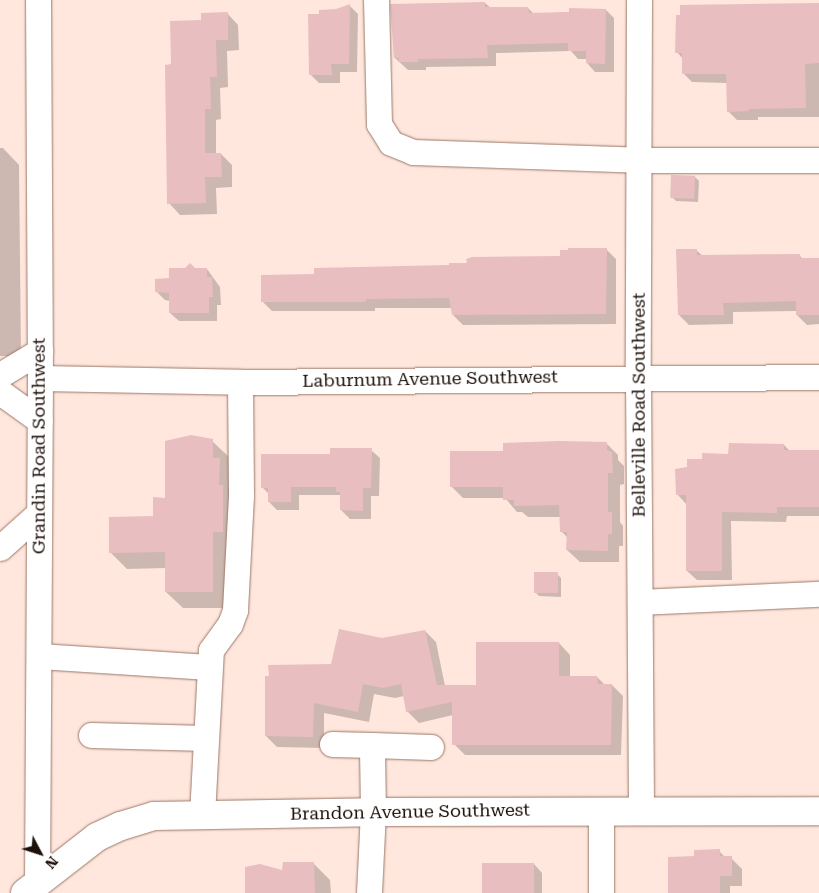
<!DOCTYPE html>
<style>
body{margin:0}
#map{position:relative;width:819px;height:893px;overflow:hidden;background:#ffe7dd;font-family:"Roboto Serif",serif}
div>[style]{position:absolute}
[style*='--x']{left:calc(var(--x)*1px);top:calc(var(--y)*1px);width:calc(var(--w)*1px);rotate:calc(var(--a)*1deg)}
.shadow>*{inset:0;background:#0003}
.building>*{inset:0;background:#e9bec0;transform-origin:0 0}
.roads{filter:drop-shadow(0 0 1px #9b7868) drop-shadow(0 0 1px #9b7868)}
.minor>*{height:25px;margin:-12.5px;padding:0 12.5px;transform-origin:12.5px;border-radius:12.5px;background:#fff}
.major>*{height:28px;margin:-14px;padding:0 14px;transform-origin:14px;border-radius:14px;background:#fff}
span{translate:-50% -50%;white-space:nowrap;text-align:center;line-height:1.15;-webkit-text-stroke:4px #fff;paint-order:stroke}
.street-label{font-size:18px;color:#1d100a}
.north{position:absolute;left:15px;top:828px;width:50px;height:50px;-webkit-text-stroke:4px #fff;paint-order:stroke;rotate:130deg;font-size:14px;font-weight:700;line-height:20px;text-align:center;color:#1d100a}
.north::after{content:'';display:block;margin:auto;width:18px;height:22px;background:#1d100a;clip-path:polygon(50% 0,100% 100%,50% 72%,0 100%)}
</style>
<div id="map">
<div class="shadow">
<i style="clip-path:polygon(485px 3px,491px 8px,528px 8px,534px 14px,606px 10px,614px 18px,614px 72px,595px 72px,587px 63px,587px 59px,578px 59px,571px 51px,496px 53px,496px 66px,426px 67px,426px 70px,408px 70px,395px 58px,392px 5px)"></i>
<i style="clip-path:polygon(819px 5px,819px 117px,758px 117px,758px 120px,737px 120px,728px 111px,727px 83px,692px 82px,683px 73px,683px 59px,677px 52px)"></i>
<i style="clip-path:polygon(350px 6px,358px 14px,357px 72px,340px 72px,340px 83px,319px 83px,310px 74px,320px 15px)"></i>
<i style="clip-path:polygon(227px 13px,238px 25px,239px 50px,227px 51px,228px 87px,220px 88px,221px 119px,216px 120px,216px 154px,221px 154px,232px 165px,232px 187px,216px 188px,217px 214px,180px 215px,169px 203px,173px 66px,203px 22px)"></i>
<i style="clip-path:polygon(0 148px,3px 148px,19px 165px,21px 356px,0 356px)"></i>
<i style="clip-path:polygon(695px 177px,699px 181px,698px 202px,676px 201px,672px 197px)"></i>
<i style="clip-path:polygon(606px 249px,616px 259px,616px 324px,463px 325px,453px 315px,453px 308px,375px 308px,375px 311px,272px 311px,262px 301px,315px 276px,562px 257px)"></i>
<i style="clip-path:polygon(696px 250px,703px 256px,800px 256px,803px 259px,819px 259px,819px 324px,807px 325px,797px 315px,797px 311px,733px 312px,733px 324px,689px 325px,679px 315px)"></i>
<i style="clip-path:polygon(195px 269px,207px 269px,220px 287px,221px 305px,217px 305px,217px 321px,179px 321px,170px 313px,170px 301px,165px 300px,156px 291px,170px 280px)"></i>
<i style="clip-path:polygon(212px 441px,229px 457px,229px 608px,183px 608px,166px 592px,166px 568px,127px 569px,110px 552px,154px 517px)"></i>
<i style="clip-path:polygon(606px 443px,618px 455px,618px 460px,624px 466px,624px 484px,620px 485px,620px 522px,623px 526px,623px 546px,619px 546px,619px 562px,580px 562px,567px 550px,568px 538px,562px 532px,561px 517px,528px 517px,522px 512px,517px 512px,505px 498px,463px 498px,451px 486px,504px 452px)"></i>
<i style="clip-path:polygon(784px 445px,790px 451px,819px 450px,819px 516px,787px 516px,786px 522px,731px 521px,732px 580px,697px 580px,687px 571px,687px 505px,677px 494px,688px 468px,703px 461px)"></i>
<i style="clip-path:polygon(371px 450px,380px 458px,379px 496px,371px 496px,371px 519px,350px 519px,341px 510px,341px 495px,299px 495px,299px 510px,277px 510px,269px 502px,269px 494px,262px 487px,331px 455px)"></i>
<i style="clip-path:polygon(557px 574px,561px 578px,561px 597px,539px 596px,535px 592px)"></i>
<i style="clip-path:polygon(425px 631px,436px 642px,445px 686px,477px 686px,559px 643px,570px 655px,570px 678px,597px 677px,605px 685px,612px 685px,623px 696px,621px 755px,465px 755px,454px 744px,453px 715px,419px 723px,407px 711px,404px 696px,395px 698px,374px 694px,369px 722px,324px 713px,324px 748px,277px 747px,266px 736px,332px 665px,382px 640px)"></i>
<i style="clip-path:polygon(719px 851px,726px 858px,731px 858px,742px 869px,742px 886px,730px 886px,730px 893px,669px 893px,695px 857px)"></i>
<i style="clip-path:polygon(314px 864px,330px 880px,331px 893px,246px 893px,283px 871px)"></i>
<i style="clip-path:polygon(534px 864px,542px 873px,542px 893px,483px 893px)"></i>
</div>
<div class="building">
<i style="clip-path:polygon(485px 2px,485px 7px,528px 7px,529px 13px,569px 12px,569px 8px,606px 9px,605px 64px,586px 63px,586px 51px,568px 51px,568px 43px,487px 45px,488px 58px,418px 59px,418px 62px,398px 62px,399px 58px,394px 58px,390px 4px)"></i>
<i style="clip-path:polygon(819px 3px,819px 63px,805px 64px,806px 108px,749px 109px,749px 111px,727px 112px,726px 74px,682px 74px,682px 53px,675px 53px,676px 15px,680px 15px,680px 5px)"></i>
<i style="clip-path:polygon(350px 4px,349px 64px,331px 64px,332px 75px,309px 75px,308px 14px,319px 14px,319px 10px,336px 9px)"></i>
<i style="clip-path:polygon(228px 12px,228px 40px,216px 40px,217px 77px,210px 77px,211px 109px,205px 109px,205px 153px,221px 153px,222px 177px,205px 177px,206px 203px,167px 204px,165px 65px,171px 64px,170px 21px,201px 20px,201px 13px)"></i>
<i style="left:671px;top:175px;width:24px;height:23px;rotate:2deg"></i>
<i style="clip-path:polygon(568px 248px,607px 248px,606px 314px,452px 315px,449px 298px,366px 299px,366px 302px,261px 302px,261px 275px,314px 274px,314px 268px,449px 265px,449px 263px,467px 263px,466px 259px,472px 257px,560px 256px,560px 250px,568px 250px)"></i>
<i style="clip-path:polygon(676px 249px,697px 249px,697px 255px,800px 254px,800px 258px,819px 258px,819px 315px,796px 315px,796px 301px,723px 303px,724px 315px,678px 315px)"></i>
<i style="clip-path:polygon(190px 263px,195px 268px,207px 268px,207px 277px,212px 277px,213px 297px,209px 297px,209px 313px,169px 313px,169px 293px,155px 292px,155px 279px,169px 278px,169px 268px,185px 268px)"></i>
<i style="clip-path:polygon(191px 435px,213px 439px,213px 458px,220px 458px,219px 485px,223px 485px,223px 532px,213px 532px,213px 592px,165px 592px,165px 552px,109px 553px,109px 517px,153px 516px,153px 497px,165px 498px,165px 441px)"></i>
<i style="clip-path:polygon(560px 441px,607px 442px,607px 450px,612px 452px,613px 473px,608px 473px,608px 512px,612px 512px,612px 534px,608px 534px,608px 551px,566px 550px,567px 532px,560px 532px,559px 505px,514px 506px,514px 500px,503px 500px,503px 487px,450px 487px,450px 451px,503px 451px,503px 443px)"></i>
<i style="clip-path:polygon(729px 443px,784px 444px,784px 450px,819px 450px,819px 507px,777px 507px,777px 513px,722px 512px,722px 571px,686px 571px,686px 495px,676px 495px,675px 469px,687px 467px,687px 459px,702px 459px,702px 453px,728px 454px)"></i>
<i style="clip-path:polygon(330px 448px,372px 448px,371px 488px,363px 488px,363px 511px,340px 510px,340px 492px,336px 492px,336px 487px,291px 487px,291px 502px,268px 502px,268px 488px,261px 488px,261px 454px,330px 454px)"></i>
<i style="left:558px;top:572px;width:21px;height:24px;rotate:90deg"></i>
<i style="clip-path:polygon(339px 629px,382px 638px,425px 630px,437px 685px,476px 685px,476px 642px,559px 642px,559px 676px,597px 676px,598px 684px,612px 684px,611px 745px,452px 745px,452px 702px,406px 712px,401px 684px,383px 688px,363px 684px,358px 712px,314px 703px,313px 737px,265px 736px,265px 676px,269px 676px,268px 665px,331px 664px)"></i>
<i style="clip-path:polygon(720px 849px,720px 856px,732px 856px,732px 876px,720px 876px,720px 893px,668px 893px,668px 857px,694px 856px,694px 850px)"></i>
<i style="clip-path:polygon(283px 862px,314px 862px,315px 893px,245px 893px,245px 867px,260px 864px,282px 870px)"></i>
<i style="left:482px;top:863px;width:52px;height:30px"></i>
</div>
<div class="roads">
<div class="minor">
<i style="--x:376;--y:0;--w:124;--a:88.6"></i>
<i style="--x:379;--y:124;--w:22;--a:58"></i>
<i style="--x:391;--y:143;--w:24;--a:22"></i>
<i style="--x:413;--y:152;--w:225;--a:2"></i>
<i style="--x:638;--y:160;--w:181;--a:0"></i>
<i style="--x:639;--y:0;--w:377;--a:90.2"></i>
<i style="--x:638;--y:377;--w:433;--a:89.6"></i>
<i style="--x:0;--y:375;--w:47;--a:-31"></i>
<i style="--x:40;--y:378;--w:200;--a:1.1"></i>
<i style="--x:240;--y:382;--w:579;--a:-0.49"></i>
<i style="--x:0;--y:392;--w:49;--a:35.9"></i>
<i style="--x:0;--y:548;--w:51;--a:-41.8"></i>
<i style="--x:640;--y:602;--w:179;--a:-2.6"></i>
<i style="--x:39;--y:656;--w:170;--a:3.7"></i>
<i style="--x:91;--y:735;--w:115;--a:1.5"></i>
<i style="--x:332;--y:744;--w:40;--a:1.4"></i>
<i style="--x:601;--y:811;--w:82;--a:90"></i>
<i style="--x:202;--y:815;--w:165;--a:-86.9"></i>
<i style="--x:211;--y:650;--w:32;--a:-54"></i>
<i style="--x:230;--y:624;--w:15;--a:-70"></i>
<i style="--x:235;--y:610;--w:115;--a:-87"></i>
<i style="--x:241;--y:495;--w:113;--a:-90.5"></i>
<i style="--x:37;--y:883;--w:505;--a:-89.66"></i>
<i style="--x:40;--y:378;--w:378;--a:-90.3"></i>
<i style="--x:369;--y:893;--w:81;--a:-87.2"></i>
<i style="--x:373;--y:812;--w:67;--a:-90.9"></i>
<i style="--x:372;--y:745;--w:59;--a:1.9"></i>
</div>
<div class="major">
<i style="--x:25;--y:893;--w:91;--a:-37.9"></i>
<i style="--x:97;--y:837;--w:26;--a:-25"></i>
<i style="--x:121;--y:826;--w:34;--a:-17"></i>
<i style="--x:154;--y:816;--w:219;--a:-1"></i>
<i style="--x:373;--y:812;--w:446;--a:-0.1"></i>
</div>
</div>
<div class="street-label">
<span style="left:430px;top:379px;rotate:-1deg">Laburnum Avenue Southwest</span>
<span style="left:639px;top:405px;rotate:-90deg">Belleville Road Southwest</span>
<span style="left:39px;top:446px;rotate:-90deg">Grandin Road Southwest</span>
<span style="left:410px;top:812px;rotate:-1deg">Brandon Avenue Southwest</span>
</div>
<div class="north">N</div>
</div>
